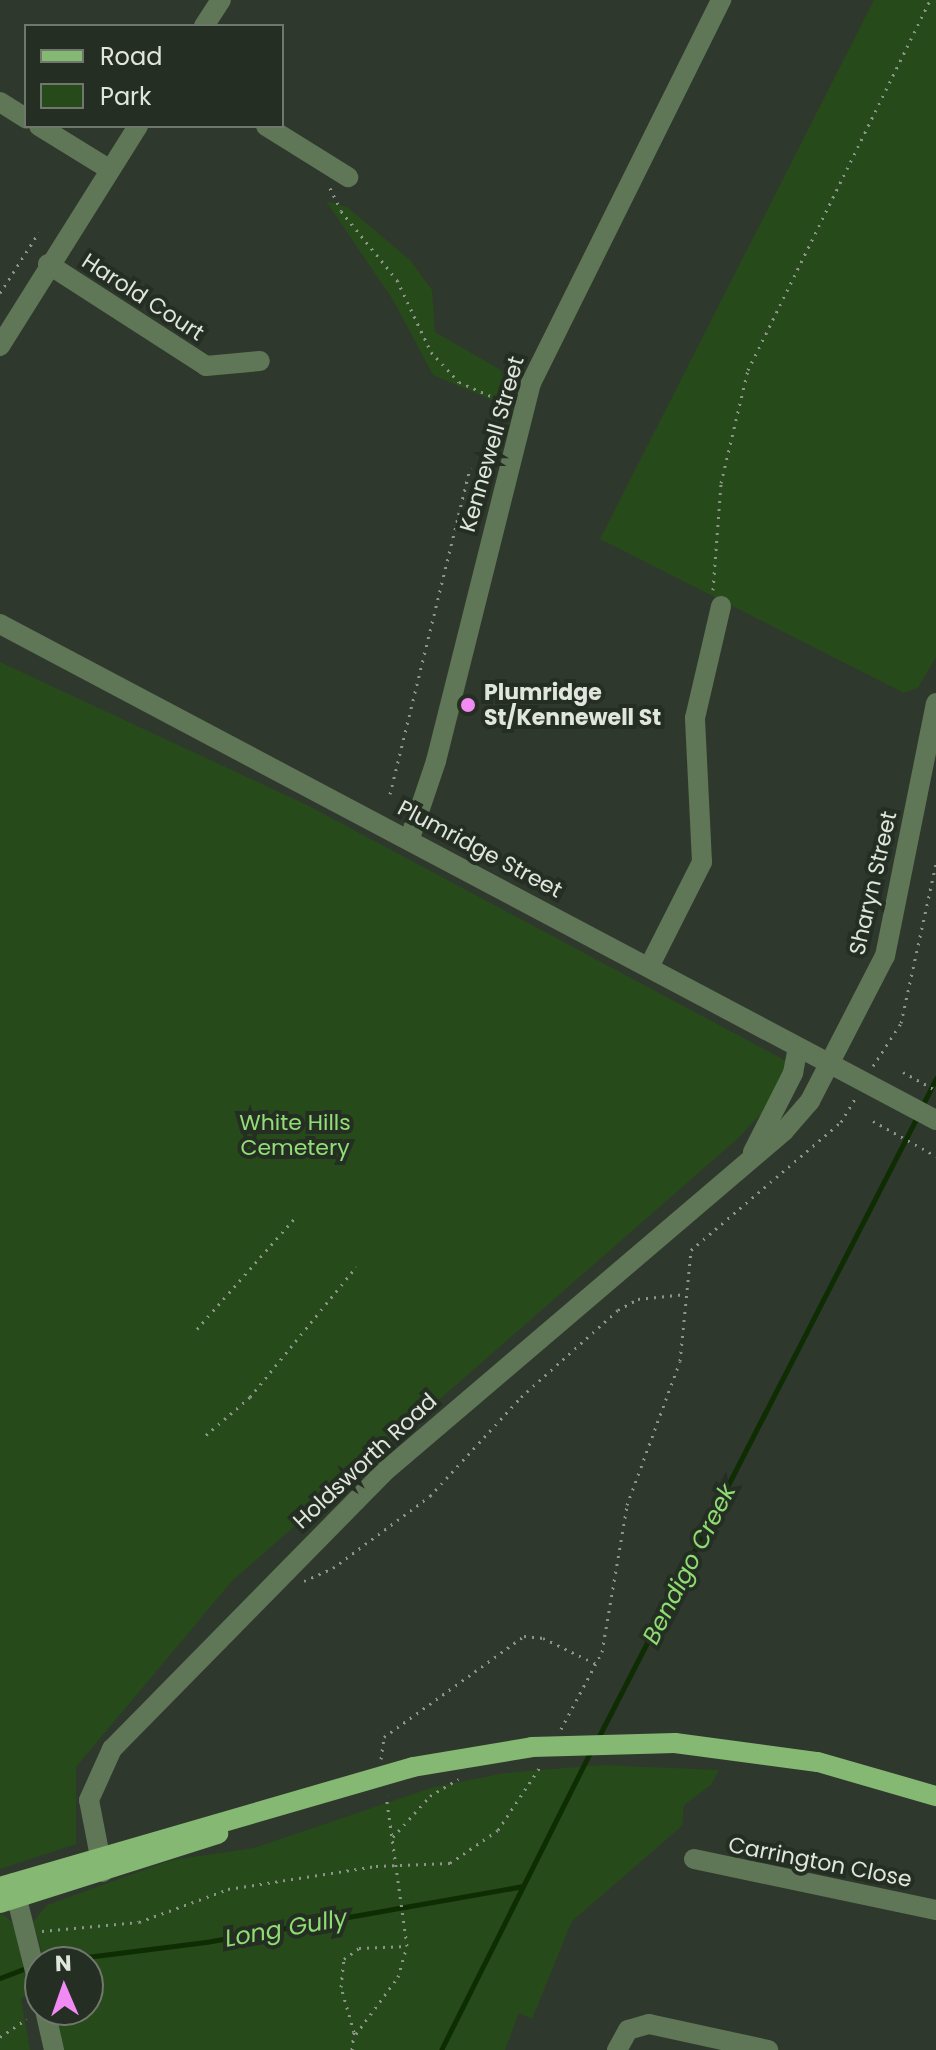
<!DOCTYPE html>
<style>
body{margin:0}
#map{position:relative;width:936px;height:2050px;overflow:hidden;background:#2f382c;font-family:Poppins,sans-serif}
div>[style]{position:absolute}
[style*='--x']{left:calc(var(--x)*1px);top:calc(var(--y)*1px);width:calc(var(--w)*1px);rotate:calc(var(--a)*1deg)}
.green>*{inset:0;background:#274a1a}
.stream>*{height:5px;margin:-2.5px;padding:0 2.5px;transform-origin:2.5px;border-radius:2.5px;background:#0f2d02}
.path>*{height:3px;margin-top:-1.5px;transform-origin:0;background:repeating-linear-gradient(90deg,#8d948a 0 2px,transparent 0 8px)}
.minor>*{height:20px;margin:-10px;padding:0 10px;transform-origin:10px;border-radius:10px;background:#5f7756}
.major>*{height:20px;margin:-10px;padding:0 10px;transform-origin:10px;border-radius:10px;background:#85b873}
.major-bridge>*{height:20px;margin:-10px;padding:0 10px;transform-origin:10px;border-radius:10px;background:#85b873}
.dots>*{width:22px;height:22px;translate:-50% -50%;box-sizing:border-box;border:4px solid #252e22;border-radius:50%}
span{translate:-50% -50%;white-space:nowrap;text-align:center;line-height:1.15;-webkit-text-stroke:8px #252e22;paint-order:stroke}
.street-label{font-size:22px;color:#e0e6de}
.poi-label{font-size:22px;color:#e0e6de;font-weight:700}
.left{translate:0 -50%;text-align:left}
.park-label{font-size:22px;color:#92de76}
.water-label{font-size:24px;color:#8fdc73;font-style:italic}
.legend{position:absolute;left:24px;top:24px;width:260px;height:104px;box-sizing:border-box;background:#252e22;border:2px solid #70786d;margin:0;padding:10px 14px;list-style:none;font-size:24px;color:#e0e6de}
.legend li{display:flex;align-items:center;gap:16px;height:40px}
.legend b{width:40px;border:2px solid #70786d}
.north{position:absolute;left:24px;top:1946px;width:80px;height:80px;box-sizing:border-box;background:#252e22;border:2px solid #70786d;border-radius:50%;rotate:358deg;font-size:22px;font-weight:700;line-height:32px;text-align:center;color:#e0e6de}
.north::after{content:'';display:block;margin:auto;width:28px;height:36px;background:#f28af3;clip-path:polygon(50% 0,100% 100%,50% 72%,0 100%)}
</style>
<div id="map">
<div class="green">
<i style="clip-path:polygon(874px 0,936px 0,936px 657px,918px 688px,904px 693px,600px 539px)"></i>
<i style="clip-path:polygon(326px 201px,347px 207px,410px 260px,432px 290px,435px 332px,501px 370px,504px 386px,497px 402px,433px 375px,393px 300px)"></i>
<i style="clip-path:polygon(0 662px,309px 806px,790px 1063px,762px 1113px,736px 1140px,232px 1581px,76px 1767px,76px 1844px,0 1869px)"></i>
<i style="clip-path:polygon(602px 1765px,719px 1770px,711px 1785px,684px 1805px,682px 1826px,572px 1921px,532px 2019px,519px 2013px,505px 2050px,62px 2050px,52px 2010px,88px 2010px,88px 1962px,45px 1962px,33px 1922px,47px 1905px,172px 1860px,254px 1848px,434px 1787px,505px 1773px)"></i>
<i style="clip-path:polygon(0 1913px,13px 1922px,29px 1993px,21px 1999px,30px 2050px,0 2050px)"></i>
</div>
<div class="stream">
<i style="--x:921;--y:1108;--w:34;--a:-63"></i>
<i style="--x:598;--y:1738;--w:698;--a:-62.81"></i>
<i style="--x:47;--y:1962;--w:160;--a:-7.2"></i>
<i style="--x:206;--y:1942;--w:322;--a:-10"></i>
<i style="--x:0;--y:1978;--w:31;--a:-21"></i>
<i style="--x:441;--y:2050;--w:335;--a:-63.4"></i>
</div>
<div class="path">
<i style="--x:330;--y:188;--w:25;--a:64"></i>
<i style="--x:341;--y:211;--w:89;--a:50.9"></i>
<i style="--x:397;--y:280;--w:80;--a:64.7"></i>
<i style="--x:431;--y:352;--w:41;--a:47"></i>
<i style="--x:459;--y:382;--w:52;--a:23.6"></i>
<i style="--x:0;--y:293;--w:72;--a:-57.4"></i>
<i style="--x:713;--y:590;--w:107;--a:-85.7"></i>
<i style="--x:721;--y:483;--w:116;--a:-76.6"></i>
<i style="--x:748;--y:370;--w:412;--a:-63.8"></i>
<i style="--x:390;--y:794;--w:336;--a:-76.2"></i>
<i style="--x:873;--y:1066;--w:51;--a:-56.9"></i>
<i style="--x:901;--y:1023;--w:163;--a:-77.6"></i>
<i style="--x:903;--y:1072;--w:38;--a:29"></i>
<i style="--x:873;--y:1121;--w:72;--a:29.1"></i>
<i style="--x:197;--y:1329;--w:147;--a:-48.6"></i>
<i style="--x:206;--y:1435;--w:58;--a:-40.8"></i>
<i style="--x:250;--y:1397;--w:168;--a:-50.8"></i>
<i style="--x:304;--y:1581;--w:32;--a:-24"></i>
<i style="--x:333;--y:1568;--w:121;--a:-36.6"></i>
<i style="--x:430;--y:1496;--w:134;--a:-47.4"></i>
<i style="--x:521;--y:1397;--w:130;--a:-41.9"></i>
<i style="--x:618;--y:1310;--w:23;--a:-29"></i>
<i style="--x:638;--y:1299;--w:48;--a:-5.9"></i>
<i style="--x:561;--y:1729;--w:87;--a:-62"></i>
<i style="--x:602;--y:1652;--w:149;--a:-80.3"></i>
<i style="--x:627;--y:1505;--w:153;--a:-69.8"></i>
<i style="--x:680;--y:1361;--w:112;--a:-84.3"></i>
<i style="--x:691;--y:1250;--w:197;--a:-40.5"></i>
<i style="--x:841;--y:1122;--w:29;--a:-59"></i>
<i style="--x:381;--y:1759;--w:22;--a:-82"></i>
<i style="--x:384;--y:1737;--w:173;--a:-35.8"></i>
<i style="--x:524;--y:1636;--w:19;--a:6"></i>
<i style="--x:543;--y:1638;--w:59;--a:26.1"></i>
<i style="--x:393;--y:1837;--w:55;--a:-47.9"></i>
<i style="--x:430;--y:1796;--w:33;--a:-31"></i>
<i style="--x:42;--y:1931;--w:97;--a:-5.3"></i>
<i style="--x:139;--y:1922;--w:95;--a:-20.3"></i>
<i style="--x:228;--y:1889;--w:150;--a:-8.8"></i>
<i style="--x:376;--y:1866;--w:74;--a:-2.3"></i>
<i style="--x:450;--y:1863;--w:58;--a:-34.5"></i>
<i style="--x:498;--y:1830;--w:79;--a:-56.3"></i>
<i style="--x:356;--y:2034;--w:71;--a:-53.6"></i>
<i style="--x:398;--y:1977;--w:32;--a:-74"></i>
<i style="--x:0;--y:2037;--w:32;--a:-34"></i>
<i style="--x:352;--y:2050;--w:18;--a:-84"></i>
<i style="--x:354;--y:2032;--w:47;--a:-106.1"></i>
<i style="--x:341;--y:1987;--w:28;--a:-84"></i>
<i style="--x:344;--y:1959;--w:19;--a:-36"></i>
<i style="--x:359;--y:1948;--w:48;--a:-2.4"></i>
<i style="--x:407;--y:1946;--w:152;--a:-97.9"></i>
</div>
<div class="minor">
<i style="--x:204;--y:26;--w:31;--a:-57"></i>
<i style="--x:0;--y:102;--w:31;--a:32"></i>
<i style="--x:39;--y:126;--w:82;--a:31.6"></i>
<i style="--x:266;--y:126;--w:97;--a:31.9"></i>
<i style="--x:48;--y:264;--w:188;--a:32.8"></i>
<i style="--x:206;--y:366;--w:54;--a:-5.3"></i>
<i style="--x:0;--y:346;--w:260;--a:-57.9"></i>
<i style="--x:0;--y:624;--w:1059;--a:27.92"></i>
<i style="--x:410;--y:838;--w:81;--a:-71.3"></i>
<i style="--x:436;--y:761;--w:390;--a:-75.9"></i>
<i style="--x:531;--y:383;--w:428;--a:-63.6"></i>
<i style="--x:649;--y:967;--w:118;--a:-63.2"></i>
<i style="--x:702;--y:862;--w:144;--a:-92.8"></i>
<i style="--x:695;--y:718;--w:115;--a:-76.9"></i>
<i style="--x:753;--y:1152;--w:89;--a:-63.1"></i>
<i style="--x:793;--y:1073;--w:25;--a:-79"></i>
<i style="--x:694;--y:1859;--w:247;--a:11.9"></i>
<i style="--x:103;--y:1872;--w:73;--a:-101"></i>
<i style="--x:89;--y:1800;--w:56;--a:-65.7"></i>
<i style="--x:112;--y:1749;--w:387;--a:-45.5"></i>
<i style="--x:383;--y:1473;--w:527;--a:-40.46"></i>
<i style="--x:784;--y:1131;--w:40;--a:-49"></i>
<i style="--x:810;--y:1101;--w:163;--a:-62.7"></i>
<i style="--x:885;--y:956;--w:258;--a:-78.6"></i>
<i style="--x:13;--y:1883;--w:111;--a:76"></i>
<i style="--x:45;--y:2010;--w:41;--a:77.3"></i>
<i style="--x:617;--y:2050;--w:23;--a:-61"></i>
<i style="--x:628;--y:2030;--w:22;--a:-16"></i>
<i style="--x:649;--y:2024;--w:122;--a:12.3"></i>
</div>
<div class="major">
<i style="--x:675;--y:1743;--w:144;--a:7.6"></i>
<i style="--x:818;--y:1762;--w:123;--a:16.1"></i>
<i style="--x:0;--y:1887;--w:430;--a:-16.2"></i>
<i style="--x:413;--y:1767;--w:121;--a:-9.5"></i>
<i style="--x:0;--y:1903;--w:229;--a:-17.6"></i>
</div>
<div class="major-bridge">
<i style="--x:532;--y:1747;--w:143;--a:-1.6"></i>
</div>
<div class="dots">
<i style="left:468px;top:705px;background:#f28af3"></i>
</div>
<div class="street-label">
<span style="left:143px;top:297px;rotate:33deg">Harold Court</span>
<span style="left:492px;top:444px;rotate:-74deg">Kennewell Street</span>
<span style="left:480px;top:849px;rotate:28deg">Plumridge Street</span>
<span style="left:873px;top:883px;rotate:-77deg">Sharyn Street</span>
<span style="left:365px;top:1461px;rotate:-43deg">Holdsworth Road</span>
<span style="left:820px;top:1862px;rotate:11deg">Carrington Close</span>
</div>
<div class="poi-label">
<span class="left" style="left:484px;top:705px">Plumridge<br>St/Kennewell St</span>
</div>
<div class="park-label">
<span style="left:295px;top:1135px">White Hills<br>Cemetery</span>
</div>
<div class="water-label">
<span style="left:689px;top:1564px;rotate:-63deg">Bendigo Creek</span>
<span style="left:286px;top:1928px;rotate:-10deg">Long Gully</span>
</div>
<ul class="legend">
<li><b style="height:10px;background:#85b873"></b>Road</li>
<li><b style="height:22px;background:#274a1a"></b>Park</li>
</ul>
<div class="north">N</div>
</div>
